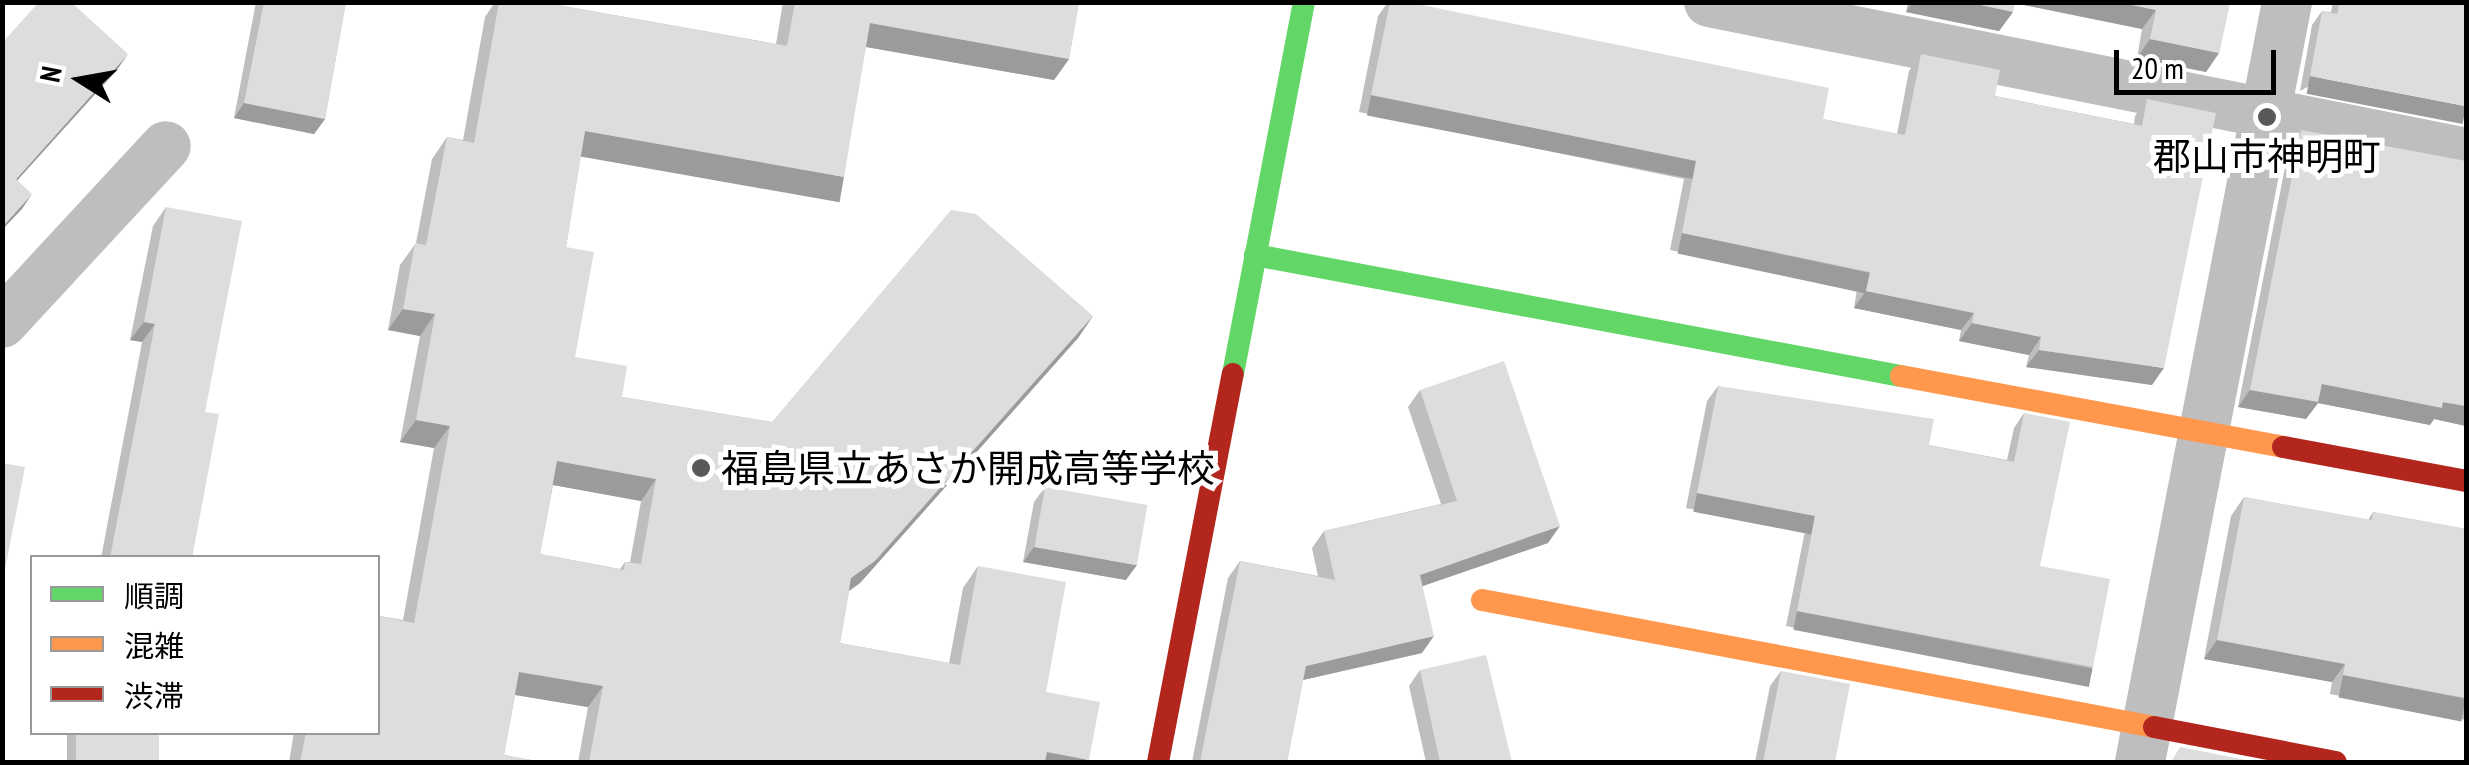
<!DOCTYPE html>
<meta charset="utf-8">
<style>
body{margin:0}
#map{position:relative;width:2469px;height:765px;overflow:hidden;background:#fff;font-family:"PT Sans Narrow","Noto Sans JP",sans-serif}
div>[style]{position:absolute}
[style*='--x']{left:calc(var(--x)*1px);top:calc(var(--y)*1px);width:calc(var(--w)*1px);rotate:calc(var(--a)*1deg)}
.street>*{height:50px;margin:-25px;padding:0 25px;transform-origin:25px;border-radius:25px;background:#bebebe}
.fast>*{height:22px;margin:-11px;padding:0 11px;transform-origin:11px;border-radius:11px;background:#63d668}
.slow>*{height:22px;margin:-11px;padding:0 11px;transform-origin:11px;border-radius:11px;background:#ff974d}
.jam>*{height:22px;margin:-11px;padding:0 11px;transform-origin:11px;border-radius:11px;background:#b3261e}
.wall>*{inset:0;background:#bebebe;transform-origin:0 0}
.shaded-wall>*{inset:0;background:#9b9b9b;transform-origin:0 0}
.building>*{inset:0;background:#ddd;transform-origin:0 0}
.dots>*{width:28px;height:28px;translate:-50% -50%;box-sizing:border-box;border:5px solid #fff;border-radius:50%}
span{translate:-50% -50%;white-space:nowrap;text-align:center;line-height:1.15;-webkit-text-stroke:10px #fff;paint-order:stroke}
.poi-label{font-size:38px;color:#000}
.left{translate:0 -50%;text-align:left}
.frame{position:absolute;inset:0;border:5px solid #000;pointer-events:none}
.legend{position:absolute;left:30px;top:555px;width:350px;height:180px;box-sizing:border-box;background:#fff;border:2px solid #999;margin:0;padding:12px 18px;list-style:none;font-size:30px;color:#000}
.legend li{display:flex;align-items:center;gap:20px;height:50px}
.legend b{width:50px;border:2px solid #999}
.north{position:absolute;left:30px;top:30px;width:100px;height:100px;-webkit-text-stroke:8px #fff;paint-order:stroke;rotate:281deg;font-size:28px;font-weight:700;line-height:40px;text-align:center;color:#000}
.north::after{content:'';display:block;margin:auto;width:35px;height:45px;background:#000;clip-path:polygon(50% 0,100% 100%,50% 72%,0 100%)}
.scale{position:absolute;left:2114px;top:50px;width:162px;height:45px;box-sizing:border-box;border:5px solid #000;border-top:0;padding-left:12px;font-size:30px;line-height:35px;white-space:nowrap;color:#000;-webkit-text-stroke:8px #fff;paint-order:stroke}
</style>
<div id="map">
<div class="street">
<i style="--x:1709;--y:2;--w:772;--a:11.28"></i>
<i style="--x:2;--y:323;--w:241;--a:-47.2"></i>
<i style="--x:2140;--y:762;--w:774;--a:-79.05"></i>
</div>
<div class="fast">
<i style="--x:1255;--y:255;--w:657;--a:10.61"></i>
<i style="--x:1233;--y:374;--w:379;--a:-79.2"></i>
</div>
<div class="slow">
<i style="--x:1901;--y:376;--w:389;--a:10.5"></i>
<i style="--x:1482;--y:600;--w:684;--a:10.7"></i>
</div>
<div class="jam">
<i style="--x:2283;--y:447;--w:186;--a:10.5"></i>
<i style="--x:2154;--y:727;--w:185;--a:10.9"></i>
<i style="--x:1158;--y:762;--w:395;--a:-79.1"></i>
</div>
<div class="wall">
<i style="clip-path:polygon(256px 2px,346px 2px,325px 119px,314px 134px,234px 118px)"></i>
<i style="clip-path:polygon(evenodd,495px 2px,541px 2px,776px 44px,783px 2px,1079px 2px,1069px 59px,1054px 80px,866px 47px,829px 198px,581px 154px,566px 247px,575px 357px,622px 397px,772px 422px,1093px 316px,1078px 338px,860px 583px,849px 591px,840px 643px,949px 663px,963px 588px,978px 566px,1046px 692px,1087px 762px,578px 762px,588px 707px,515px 695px,504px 755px,543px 762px,289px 762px,294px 732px,378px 732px,378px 619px,379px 616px,403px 620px,434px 448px,400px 442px,420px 336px,388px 330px,400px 265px,416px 243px,432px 159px,447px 137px,463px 140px,485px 17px,495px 2px,553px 485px,641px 501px,630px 562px,625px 562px,620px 569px,540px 554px,553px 485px)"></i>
<i style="clip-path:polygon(1388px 2px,1407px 2px,1823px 119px,1897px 134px,1909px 71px,1921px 54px,1995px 96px,2134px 124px,2135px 116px,2147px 99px,2152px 385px,2026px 367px,2029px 355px,1959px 341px,1961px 330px,1854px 308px,1857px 289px,1670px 250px,1684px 179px,1359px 112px,1378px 16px)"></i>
<i style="clip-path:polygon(1908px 2px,2230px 2px,2219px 53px,2206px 72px,2137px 58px,2142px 29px,2014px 3px,2013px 12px,1999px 31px,1906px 12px)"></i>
<i style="clip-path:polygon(2333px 2px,2466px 2px,2300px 91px,2312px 25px,2322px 11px,2331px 12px)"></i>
<i style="clip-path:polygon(2301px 130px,2466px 161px,2466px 426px,2434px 419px,2430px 425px,2318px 403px,2306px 419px,2238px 407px,2289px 147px)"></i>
<i style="clip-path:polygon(166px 207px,205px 412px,192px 558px,101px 558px,142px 342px,130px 340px,153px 226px)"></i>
<i style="clip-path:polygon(1718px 386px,1929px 445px,2007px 460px,2014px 428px,2024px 413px,2040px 566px,2093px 667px,2083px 682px,1786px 626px,1805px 531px,1686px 508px,1707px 401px)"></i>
<i style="clip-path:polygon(1420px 390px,1548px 543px,1423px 586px,1422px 653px,1303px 680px,1287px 762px,1192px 762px,1228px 578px,1240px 561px,1318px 576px,1312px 548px,1324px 531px,1441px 504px,1408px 407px)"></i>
<i style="clip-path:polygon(1045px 487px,1126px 580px,1023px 562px,1034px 502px)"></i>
<i style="clip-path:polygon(2244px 497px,2368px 520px,2373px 512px,2466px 529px,2466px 720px,2330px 694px,2332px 682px,2204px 659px,2231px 516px)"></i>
<i style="clip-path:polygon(1420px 670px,1512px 762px,1426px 762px,1409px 686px)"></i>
<i style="clip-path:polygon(1781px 671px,1835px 762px,1755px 762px,1770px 686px)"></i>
<i style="left:67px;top:732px;width:92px;height:31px"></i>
</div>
<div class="shaded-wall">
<i style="clip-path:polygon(1912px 2px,1967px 2px,2013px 12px,1999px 31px,1906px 12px)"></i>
<i style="clip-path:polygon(2010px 2px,2117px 2px,2156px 10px,2142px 29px)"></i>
<i style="clip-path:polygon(870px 23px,1069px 59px,1054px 80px,855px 45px)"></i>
<i style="clip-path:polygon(2150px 39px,2219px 53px,2206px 72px,2137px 58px)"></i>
<i style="clip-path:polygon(128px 54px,117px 70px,5px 194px,16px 179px)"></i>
<i style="left:2310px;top:76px;width:159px;height:18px;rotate:11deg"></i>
<i style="left:1371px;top:95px;width:332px;height:21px;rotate:11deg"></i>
<i style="clip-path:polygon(244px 103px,325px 119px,314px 134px,234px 118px)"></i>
<i style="left:585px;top:131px;width:263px;height:26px;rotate:10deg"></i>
<i style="clip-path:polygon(32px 194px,22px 209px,2px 230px,2px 227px)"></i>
<i style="left:1682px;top:233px;width:192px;height:21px;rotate:12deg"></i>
<i style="clip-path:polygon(1866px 291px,1974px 313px,1961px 330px,1854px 308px)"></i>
<i style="clip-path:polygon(403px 309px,435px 314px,420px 336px,388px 330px)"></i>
<i style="clip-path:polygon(1093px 316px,1078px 338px,860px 583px,836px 600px,851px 578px)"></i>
<i style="clip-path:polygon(144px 322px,155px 324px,142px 342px,130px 340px)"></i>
<i style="clip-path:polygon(1972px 323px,2041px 337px,2029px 355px,1959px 341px)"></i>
<i style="clip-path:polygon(2039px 350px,2164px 368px,2152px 385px,2026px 367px)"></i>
<i style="clip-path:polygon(2322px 384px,2466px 406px,2466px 426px,2434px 419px,2430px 425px,2318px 403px,2306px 419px,2238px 407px,2250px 390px)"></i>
<i style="clip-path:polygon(416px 420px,450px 426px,434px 448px,400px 442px)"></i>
<i style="clip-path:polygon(557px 461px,656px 479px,641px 501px,542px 483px)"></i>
<i style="left:1697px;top:493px;width:120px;height:19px;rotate:11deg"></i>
<i style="clip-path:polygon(1560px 526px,1548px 543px,1408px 591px,1420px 575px)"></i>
<i style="clip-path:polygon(1034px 547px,1137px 565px,1126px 580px,1023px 562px)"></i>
<i style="left:1797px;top:611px;width:301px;height:19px;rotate:11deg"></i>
<i style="clip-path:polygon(1434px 636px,1422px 653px,1294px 682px,1306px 666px)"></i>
<i style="clip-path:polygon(2217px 640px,2345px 664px,2332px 682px,2204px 659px)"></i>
<i style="clip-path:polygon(519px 672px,603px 686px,588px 707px,504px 693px)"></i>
<i style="left:2343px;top:675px;width:125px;height:23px;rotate:11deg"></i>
<i style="clip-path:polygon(1047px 752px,1089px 760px,1087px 762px,1039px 762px)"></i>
</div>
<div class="building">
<i style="clip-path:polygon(39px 2px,71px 2px,128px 54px,16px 179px,32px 194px,2px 227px,2px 43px)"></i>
<i style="clip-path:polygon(264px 2px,346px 2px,325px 119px,244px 103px)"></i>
<i style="clip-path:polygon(evenodd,499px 2px,541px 2px,787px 46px,795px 2px,1079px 2px,1069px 59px,870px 23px,844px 177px,585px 131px,566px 247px,594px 252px,575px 357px,627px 366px,622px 397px,772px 422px,951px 210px,976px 214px,1093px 316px,875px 561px,851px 578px,840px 643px,960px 665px,978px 566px,1066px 582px,1046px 692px,1100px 702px,1089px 760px,1047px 752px,1045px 762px,589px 762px,603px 686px,519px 672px,504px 755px,543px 762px,300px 762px,306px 732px,378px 732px,378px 627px,379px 616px,414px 623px,450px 426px,416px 420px,435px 314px,403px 309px,415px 243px,426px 245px,447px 137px,474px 143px,499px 2px,557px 461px,656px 479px,641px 564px,625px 562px,624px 570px,540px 554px,557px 461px)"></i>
<i style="clip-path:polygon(1390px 2px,1407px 2px,1829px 88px,1823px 119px,1905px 135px,1921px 54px,2000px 70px,1995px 96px,2142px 126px,2147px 99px,2216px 113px,2164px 368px,2039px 350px,2041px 337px,1972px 323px,1974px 313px,1866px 291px,1870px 272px,1682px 233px,1696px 161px,1371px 95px)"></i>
<i style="clip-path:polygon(1967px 2px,2014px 2px,2013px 12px)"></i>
<i style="clip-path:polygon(2117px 2px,2230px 2px,2219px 53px,2150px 39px,2156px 10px)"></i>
<i style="clip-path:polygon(2340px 2px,2466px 2px,2466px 106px,2310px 76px,2322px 11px,2337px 14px)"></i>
<i style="clip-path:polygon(2301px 130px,2466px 161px,2466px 406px,2443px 402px,2442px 408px,2322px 384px,2318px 402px,2250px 390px)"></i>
<i style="clip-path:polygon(166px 207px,242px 221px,205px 412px,219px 414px,192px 558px,110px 558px,155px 324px,144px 322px)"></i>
<i style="clip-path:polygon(1504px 361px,1560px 526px,1420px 575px,1434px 636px,1306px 666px,1287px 762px,1200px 762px,1240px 561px,1335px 580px,1324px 531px,1457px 501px,1420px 390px)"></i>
<i style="clip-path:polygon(1718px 386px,1934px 419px,1929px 445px,2014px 462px,2024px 413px,2070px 422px,2040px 566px,2110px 579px,2093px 667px,1797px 611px,1815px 516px,1697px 493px)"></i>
<i style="clip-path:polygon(2px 463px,25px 467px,2px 585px)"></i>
<i style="left:1045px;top:487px;width:104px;height:61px;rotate:10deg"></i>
<i style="clip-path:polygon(2244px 497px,2372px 520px,2373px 512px,2466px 529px,2466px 698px,2343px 675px,2345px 664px,2217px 640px)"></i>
<i style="clip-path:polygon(1486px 655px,1512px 762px,1440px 762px,1420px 670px)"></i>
<i style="clip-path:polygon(1781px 671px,1850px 684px,1835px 762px,1763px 762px)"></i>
<i style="left:76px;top:732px;width:83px;height:30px"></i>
<i style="clip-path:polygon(2180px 747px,2251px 761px,2251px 762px,2171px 762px)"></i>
</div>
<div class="dots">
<i style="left:2267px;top:117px;background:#595959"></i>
<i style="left:701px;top:468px;background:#595959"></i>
</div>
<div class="poi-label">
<span style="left:2267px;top:156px">郡山市神明町</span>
<span class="left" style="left:721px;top:468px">福島県立あさか開成高等学校</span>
</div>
<div class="frame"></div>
<ul class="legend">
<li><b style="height:12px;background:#63d668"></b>順調</li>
<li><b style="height:12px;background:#ff974d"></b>混雑</li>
<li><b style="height:12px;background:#b3261e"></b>渋滞</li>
</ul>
<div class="north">N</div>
<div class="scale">20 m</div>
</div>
